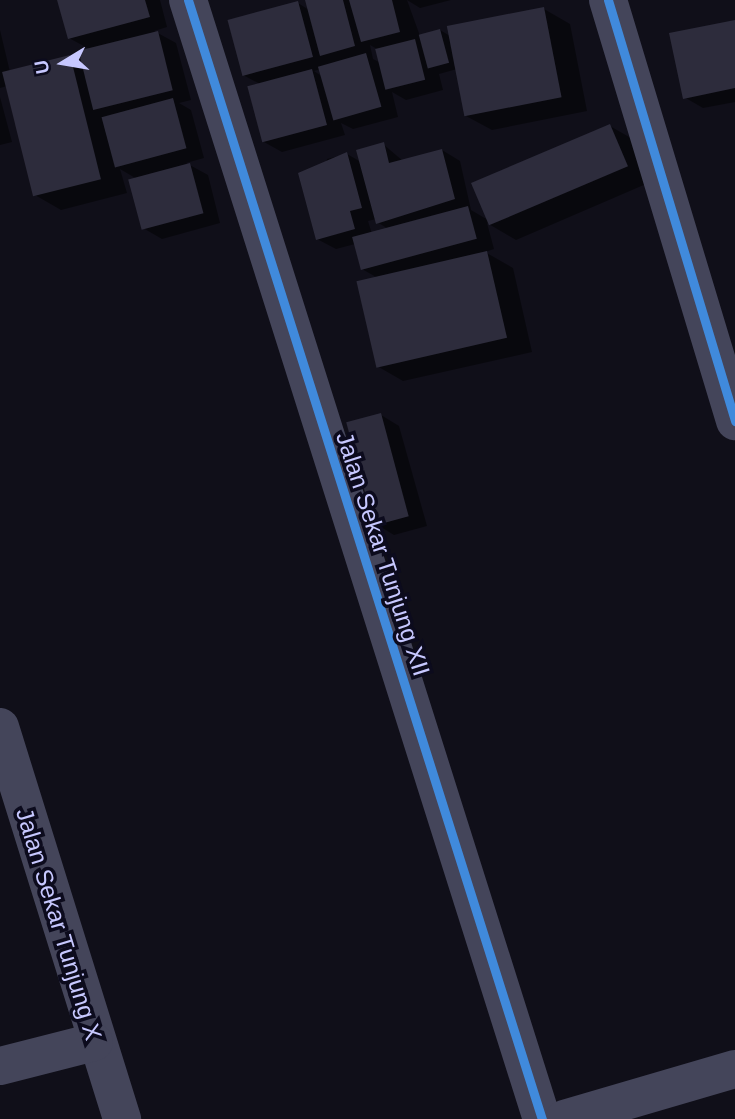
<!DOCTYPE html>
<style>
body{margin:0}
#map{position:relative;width:735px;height:1119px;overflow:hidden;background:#100f19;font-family:Helvetica,sans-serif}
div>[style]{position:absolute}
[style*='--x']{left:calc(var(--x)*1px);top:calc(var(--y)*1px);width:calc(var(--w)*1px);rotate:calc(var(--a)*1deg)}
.shadow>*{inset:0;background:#0007}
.building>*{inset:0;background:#2d2c3c;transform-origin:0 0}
.minor>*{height:38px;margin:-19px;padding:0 19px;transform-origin:19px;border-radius:19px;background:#44455a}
.cycleway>*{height:9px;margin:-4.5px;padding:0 4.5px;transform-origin:4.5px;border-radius:4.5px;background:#408adc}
span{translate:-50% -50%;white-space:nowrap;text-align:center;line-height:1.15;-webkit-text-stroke:7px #0c0b1d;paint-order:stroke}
.street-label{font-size:24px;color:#c7c8ff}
.north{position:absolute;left:28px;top:28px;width:70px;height:70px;-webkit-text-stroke:5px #0c0b1d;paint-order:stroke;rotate:259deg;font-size:19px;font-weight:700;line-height:28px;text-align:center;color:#c7c8ff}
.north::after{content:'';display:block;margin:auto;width:24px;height:32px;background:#c7c8ff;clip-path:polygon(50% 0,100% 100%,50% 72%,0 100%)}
</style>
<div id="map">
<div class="shadow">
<i style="clip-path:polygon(59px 0,160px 0,167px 27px,154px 31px,176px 43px,191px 100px,179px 103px,191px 110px,204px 158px,186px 163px,208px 175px,220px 223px,162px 239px,143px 228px,137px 179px,120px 169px,127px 193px,61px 210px,35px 195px,7px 86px,0 88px,0 30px,10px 72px,70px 57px,85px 65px,91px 50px,69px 38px)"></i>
<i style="clip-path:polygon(evenodd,307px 0,451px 0,420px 8px,407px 0,424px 47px,440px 30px,450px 36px,544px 9px,570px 24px,587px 111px,492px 130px,466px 116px,457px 69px,439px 74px,443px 90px,406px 100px,392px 92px,398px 117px,353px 129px,341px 123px,345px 135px,282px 152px,264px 142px,260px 84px,243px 75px,298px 3px,309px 10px,307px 0,370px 45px,377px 49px,381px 63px,373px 59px,370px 45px,307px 0,321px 69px,323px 77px,314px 71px,321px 69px)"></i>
<i style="clip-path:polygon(735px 22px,735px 102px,703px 108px,684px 97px)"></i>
<i style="clip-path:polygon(0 97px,12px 142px,0 145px)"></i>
<i style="clip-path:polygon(evenodd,610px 126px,636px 141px,653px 181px,516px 240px,487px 223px,494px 249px,485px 252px,513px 268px,532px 352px,403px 381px,377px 366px,376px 277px,362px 269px,355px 244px,336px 249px,317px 239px,327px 159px,347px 154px,361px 162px,383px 144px,403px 161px,442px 150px,460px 161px,471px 210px,488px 220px,610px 126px,376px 219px,377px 222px,390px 230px,372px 234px,368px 221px,376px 219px)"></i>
<i style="clip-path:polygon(381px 415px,399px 426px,427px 526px,394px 535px,376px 524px)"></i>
</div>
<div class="building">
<i style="clip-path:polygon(57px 0,145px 0,150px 17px,68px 39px)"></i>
<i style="clip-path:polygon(305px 0,343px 0,355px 46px,320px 56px)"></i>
<i style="clip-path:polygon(349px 0,392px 0,400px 32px,361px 42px)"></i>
<i style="left:298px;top:1px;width:58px;height:73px;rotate:75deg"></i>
<i style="left:544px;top:7px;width:92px;height:99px;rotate:79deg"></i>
<i style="clip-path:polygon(735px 20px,735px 88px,683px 99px,669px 33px)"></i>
<i style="left:440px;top:29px;width:35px;height:22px;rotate:75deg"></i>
<i style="left:158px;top:31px;width:61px;height:82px;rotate:76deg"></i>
<i style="left:415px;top:39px;width:42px;height:41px;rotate:76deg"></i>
<i style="left:366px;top:53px;width:56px;height:50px;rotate:74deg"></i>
<i style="left:70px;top:55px;width:128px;height:70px;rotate:76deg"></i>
<i style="left:312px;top:69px;width:58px;height:67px;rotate:75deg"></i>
<i style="left:173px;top:98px;width:52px;height:74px;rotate:75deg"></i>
<i style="left:610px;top:124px;width:46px;height:151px;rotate:67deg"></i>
<i style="clip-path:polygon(384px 142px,389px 163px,442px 149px,455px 199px,376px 224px,356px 150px)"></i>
<i style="clip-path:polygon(347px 152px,362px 208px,350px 211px,355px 229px,316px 240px,298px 173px)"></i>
<i style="left:190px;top:163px;width:52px;height:64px;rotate:75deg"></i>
<i style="left:468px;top:206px;width:34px;height:120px;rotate:75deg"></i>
<i style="left:487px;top:251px;width:89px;height:134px;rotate:77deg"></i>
<i style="left:381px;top:413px;width:107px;height:36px;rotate:75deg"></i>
</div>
<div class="minor">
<i style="--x:188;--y:0;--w:1174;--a:72.45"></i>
<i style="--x:608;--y:0;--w:440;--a:73.2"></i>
<i style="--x:0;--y:727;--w:411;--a:72.7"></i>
<i style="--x:0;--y:1066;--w:97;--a:-14.3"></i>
<i style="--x:564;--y:1119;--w:178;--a:-16.3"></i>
</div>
<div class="cycleway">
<i style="--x:188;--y:0;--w:1174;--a:72.45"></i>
<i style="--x:608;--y:0;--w:440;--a:73.2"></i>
</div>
<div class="street-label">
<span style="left:383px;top:554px;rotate:72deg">Jalan Sekar Tunjung XII</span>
<span style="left:59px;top:924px;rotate:73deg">Jalan Sekar Tunjung X</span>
</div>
<div class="north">U</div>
</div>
